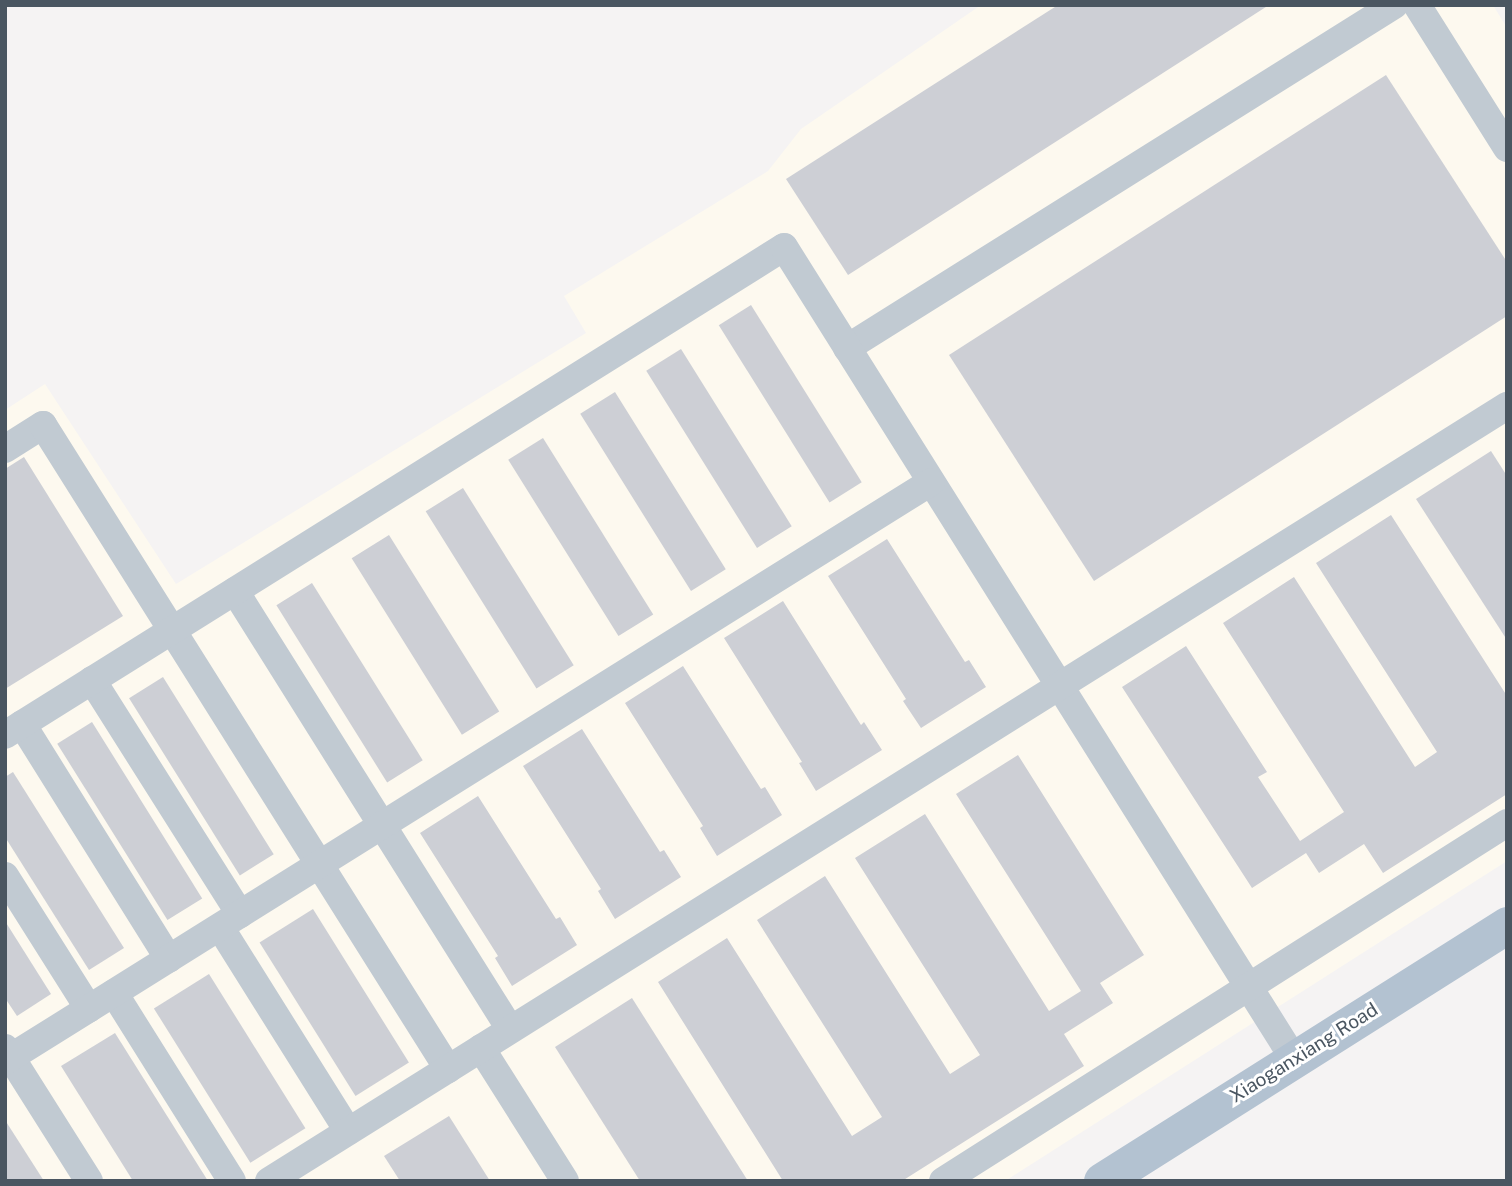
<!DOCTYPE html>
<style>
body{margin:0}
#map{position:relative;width:1512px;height:1186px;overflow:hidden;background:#f5f3f3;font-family:"Public Sans",sans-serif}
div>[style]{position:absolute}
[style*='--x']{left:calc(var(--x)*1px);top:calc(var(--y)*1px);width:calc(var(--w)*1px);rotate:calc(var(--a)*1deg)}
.commercial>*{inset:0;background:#fdf9ef}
.building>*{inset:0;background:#cdcfd5;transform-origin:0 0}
.minor>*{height:28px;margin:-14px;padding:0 14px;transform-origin:14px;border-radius:14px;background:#c1cad2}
.major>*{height:37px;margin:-18.5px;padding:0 18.5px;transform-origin:18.5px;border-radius:18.5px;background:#b3c2d1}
span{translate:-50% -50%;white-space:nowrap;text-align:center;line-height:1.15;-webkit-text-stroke:6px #fff;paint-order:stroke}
.street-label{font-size:19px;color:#4a5661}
.frame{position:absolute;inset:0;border:7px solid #4a5661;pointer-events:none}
</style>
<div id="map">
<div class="commercial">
<i style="clip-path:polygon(981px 5px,1493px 5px,1507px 28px,1507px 861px,1005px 1181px,5px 1181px,5px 410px,45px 384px,176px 584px,586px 333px,564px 296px,768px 171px,801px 129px)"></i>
</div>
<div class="building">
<i style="clip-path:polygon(1058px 5px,1269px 5px,848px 275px,786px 179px)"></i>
<i style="clip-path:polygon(1386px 75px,1507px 262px,1507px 316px,1094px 581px,949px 355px)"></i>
<i style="left:751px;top:305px;width:209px;height:38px;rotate:58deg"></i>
<i style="left:681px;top:349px;width:209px;height:41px;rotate:58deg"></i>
<i style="left:615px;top:392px;width:209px;height:41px;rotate:58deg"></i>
<i style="left:543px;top:438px;width:208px;height:41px;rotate:58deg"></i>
<i style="clip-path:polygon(1491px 451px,1507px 476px,1507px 640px,1416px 499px)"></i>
<i style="clip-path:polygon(24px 457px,123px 616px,5px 689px,5px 469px)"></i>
<i style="left:463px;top:488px;width:209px;height:44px;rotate:58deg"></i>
<i style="clip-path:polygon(1391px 515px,1507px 696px,1507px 794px,1383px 873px,1364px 844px,1319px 873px,1306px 853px,1252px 888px,1122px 687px,1186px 646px,1267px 772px,1258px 777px,1300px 841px,1344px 812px,1223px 623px,1294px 577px,1415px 767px,1437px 752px,1316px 563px)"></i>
<i style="left:389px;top:535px;width:208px;height:44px;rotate:58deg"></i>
<i style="clip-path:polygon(887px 539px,965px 662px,969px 660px,986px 687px,921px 728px,903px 701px,906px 699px,828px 576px)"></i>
<i style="left:312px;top:583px;width:209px;height:42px;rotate:58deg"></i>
<i style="clip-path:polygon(783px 601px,861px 725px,864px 722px,882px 750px,816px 791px,799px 763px,802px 762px,724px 638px)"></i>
<i style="clip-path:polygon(683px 666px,761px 789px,765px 787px,782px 815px,717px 856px,700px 828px,703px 826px,625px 703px)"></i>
<i style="left:163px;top:677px;width:209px;height:40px;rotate:58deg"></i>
<i style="left:92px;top:722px;width:208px;height:41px;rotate:58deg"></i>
<i style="clip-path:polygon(582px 729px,660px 852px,664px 850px,681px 877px,615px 919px,598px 891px,601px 889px,523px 766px)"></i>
<i style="clip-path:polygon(1018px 755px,1144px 955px,1100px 983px,1113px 1003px,1064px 1034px,1084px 1066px,902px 1181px,783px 1181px,658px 982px,727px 938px,852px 1136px,882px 1117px,757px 920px,825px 876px,950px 1074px,980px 1055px,855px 858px,925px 814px,1049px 1011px,1081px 991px,956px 794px)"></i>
<i style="clip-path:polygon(13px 772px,124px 948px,89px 970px,5px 837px,5px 777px)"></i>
<i style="clip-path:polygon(478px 796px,556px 919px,560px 917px,577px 945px,512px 986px,495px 958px,498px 956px,420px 833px)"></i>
<i style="left:313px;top:909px;width:181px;height:63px;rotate:58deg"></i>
<i style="clip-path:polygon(5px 921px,51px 994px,17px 1016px,5px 998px)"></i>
<i style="left:209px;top:974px;width:182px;height:65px;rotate:58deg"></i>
<i style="clip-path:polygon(632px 998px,748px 1181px,640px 1181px,555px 1047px)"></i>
<i style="clip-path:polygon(115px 1033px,208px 1181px,133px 1181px,61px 1066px)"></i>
<i style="clip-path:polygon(449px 1116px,490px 1181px,400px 1181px,384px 1156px)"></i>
<i style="clip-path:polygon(5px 1120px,44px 1181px,5px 1181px)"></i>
</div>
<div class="minor">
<i style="--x:1417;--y:5;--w:169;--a:57.8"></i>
<i style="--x:847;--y:348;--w:646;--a:-32.09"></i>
<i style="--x:5;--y:449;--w:45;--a:-32.3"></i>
<i style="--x:43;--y:425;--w:761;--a:57.83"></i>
<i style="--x:235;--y:591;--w:517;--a:57.88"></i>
<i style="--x:92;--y:680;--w:277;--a:57.7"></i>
<i style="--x:22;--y:724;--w:277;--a:58"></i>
<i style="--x:5;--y:735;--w:919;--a:-32.06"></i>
<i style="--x:784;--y:247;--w:959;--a:57.87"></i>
<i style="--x:5;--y:876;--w:157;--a:57.7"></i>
<i style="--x:220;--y:927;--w:241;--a:57.9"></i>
<i style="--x:114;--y:993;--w:222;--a:57.9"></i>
<i style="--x:5;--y:1048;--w:157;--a:57.7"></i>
<i style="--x:481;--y:1048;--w:157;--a:57.7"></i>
<i style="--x:5;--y:1061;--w:1092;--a:-32.02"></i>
<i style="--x:269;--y:1181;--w:1461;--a:-32.05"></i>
<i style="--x:943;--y:1181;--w:668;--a:-32.41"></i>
</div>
<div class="major">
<i style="--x:1102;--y:1181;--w:479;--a:-32.3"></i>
</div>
<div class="street-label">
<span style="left:1304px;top:1053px;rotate:-32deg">Xiaoganxiang Road</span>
</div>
<div class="frame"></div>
</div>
